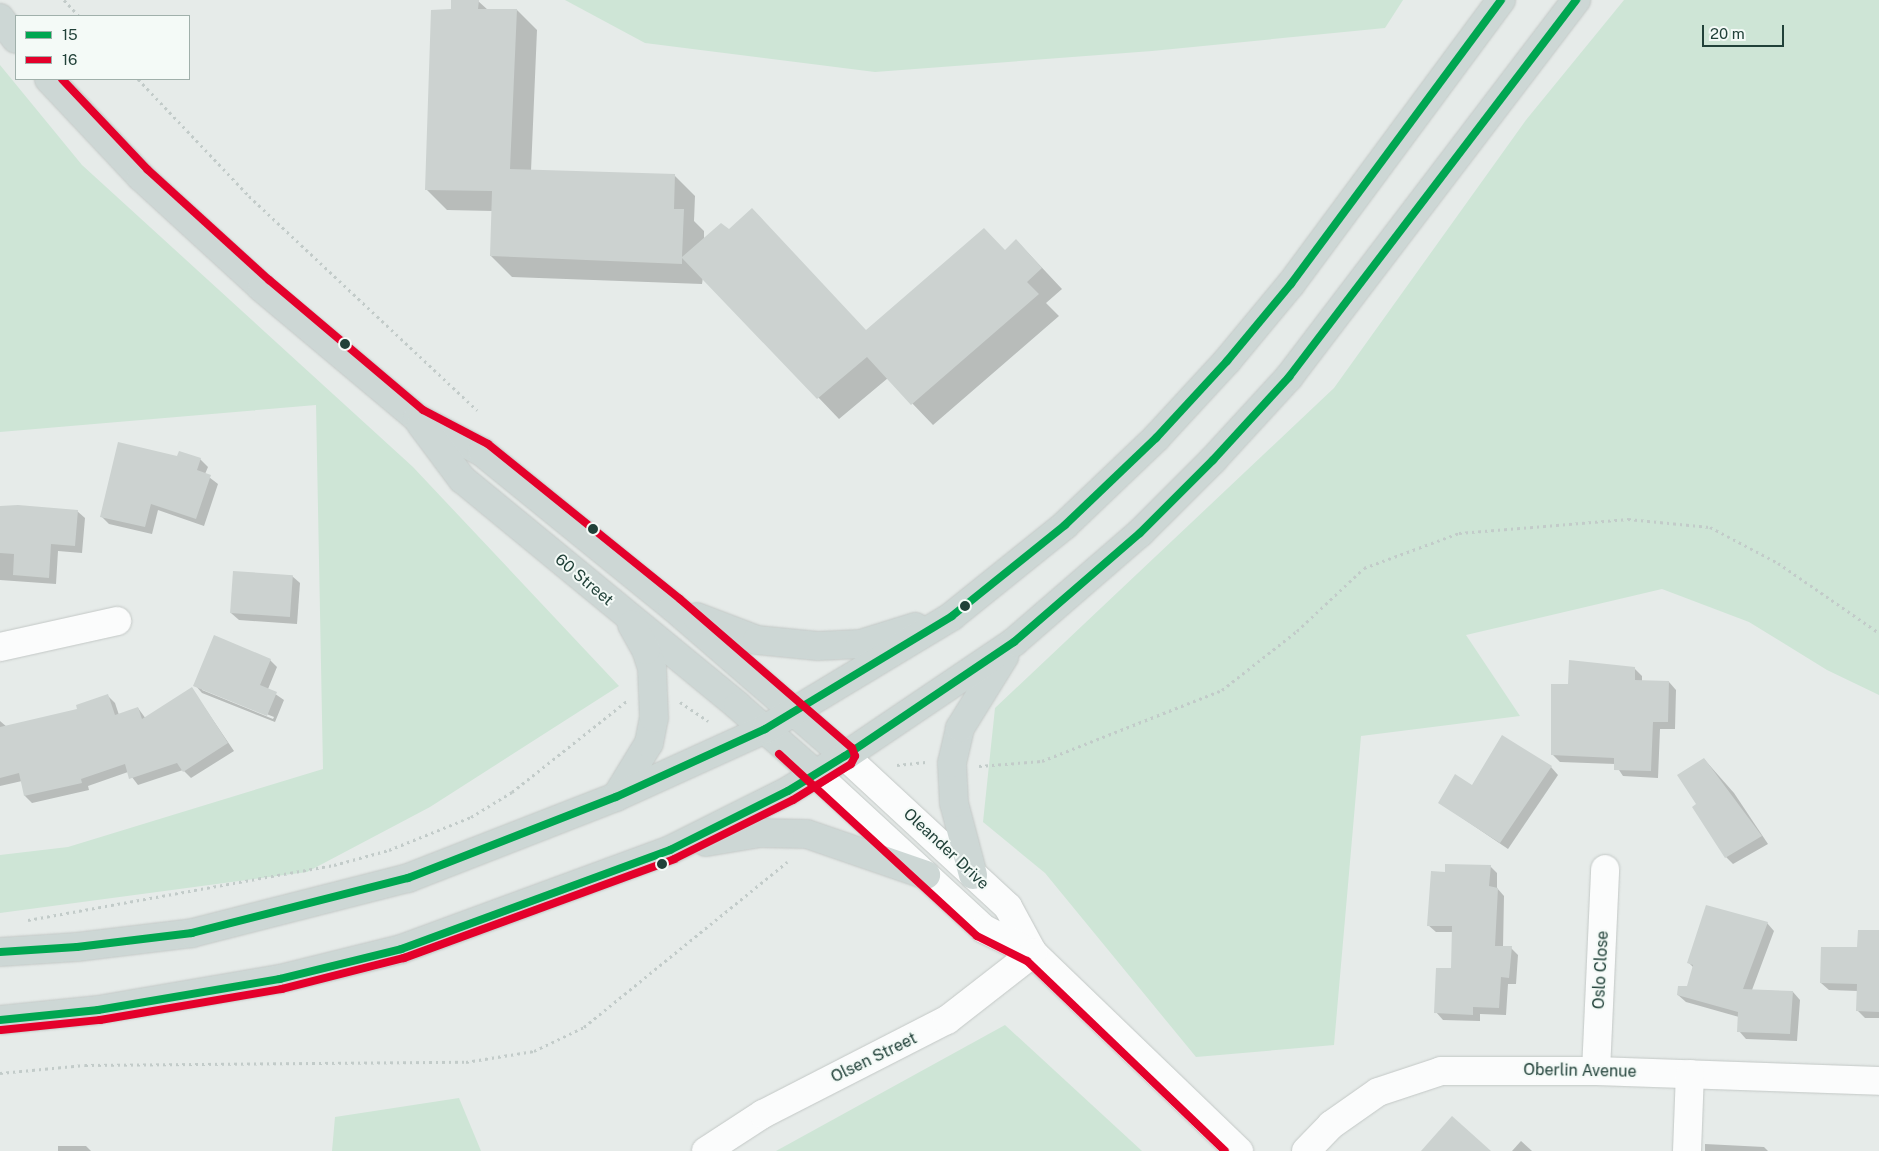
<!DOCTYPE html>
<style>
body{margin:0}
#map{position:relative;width:1879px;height:1151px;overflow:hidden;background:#e6ebe9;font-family:"Public Sans",sans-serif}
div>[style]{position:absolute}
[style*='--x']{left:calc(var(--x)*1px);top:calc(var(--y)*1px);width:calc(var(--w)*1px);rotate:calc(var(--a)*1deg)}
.green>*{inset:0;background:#cee5d6}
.shadow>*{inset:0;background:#0003}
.building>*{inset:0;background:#ccd2d0;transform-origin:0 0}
.path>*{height:3px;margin-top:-1.5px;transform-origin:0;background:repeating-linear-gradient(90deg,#c2cbc9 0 2.5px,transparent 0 6.5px)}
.roads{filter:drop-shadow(0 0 1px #c3c8c6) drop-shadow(0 0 1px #c3c8c6)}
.minor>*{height:28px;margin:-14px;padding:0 14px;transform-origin:14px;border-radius:14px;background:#fbfcfc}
.major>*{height:28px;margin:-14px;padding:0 14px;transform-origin:14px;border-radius:14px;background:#cdd7d5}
.bus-1>*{height:8px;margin:-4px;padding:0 4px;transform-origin:4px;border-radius:4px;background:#00a651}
.bus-2>*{height:8px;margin:-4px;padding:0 4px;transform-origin:4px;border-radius:4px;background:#e4002b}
.dots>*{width:14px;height:14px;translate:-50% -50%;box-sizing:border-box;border:2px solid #f4faf7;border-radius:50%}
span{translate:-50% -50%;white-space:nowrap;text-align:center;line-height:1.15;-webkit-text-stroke:4px #f4faf7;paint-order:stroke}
.street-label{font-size:16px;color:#214139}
.legend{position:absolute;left:15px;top:15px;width:175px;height:65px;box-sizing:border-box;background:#f4faf7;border:1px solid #a0b0ab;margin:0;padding:6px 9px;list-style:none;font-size:15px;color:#214139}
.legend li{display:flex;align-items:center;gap:10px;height:25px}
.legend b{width:25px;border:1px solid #a0b0ab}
.scale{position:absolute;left:1702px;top:25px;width:82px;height:22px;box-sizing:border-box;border:2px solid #214139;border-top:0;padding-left:6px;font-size:15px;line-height:18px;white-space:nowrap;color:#214139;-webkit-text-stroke:4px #f4faf7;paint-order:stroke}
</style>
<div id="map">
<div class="green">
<i style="clip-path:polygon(565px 0,1403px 0,1385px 28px,1152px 51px,875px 72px,645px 43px)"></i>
<i style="clip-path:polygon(1624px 0,1879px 0,1879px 695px,1827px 670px,1749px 622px,1662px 589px,1466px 635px,1520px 716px,1361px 736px,1334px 1045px,1196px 1057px,1045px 873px,983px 822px,995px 708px,1334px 388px,1526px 120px)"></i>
<i style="clip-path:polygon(0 65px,82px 165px,413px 467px,619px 686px,430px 807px,307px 872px,0 913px,0 855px,68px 847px,323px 769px,316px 405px,0 432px)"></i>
<i style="clip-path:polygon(1005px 1025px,1142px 1151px,776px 1151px)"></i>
<i style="clip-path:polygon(459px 1098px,481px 1151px,332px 1151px,335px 1117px)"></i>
</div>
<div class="shadow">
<i style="clip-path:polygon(478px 1px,488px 10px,517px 10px,537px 30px,531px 171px,674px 175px,695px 196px,694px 221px,704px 231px,704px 240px,866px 331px,1006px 252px,1016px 240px,1062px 289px,1046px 303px,1059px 316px,933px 425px,888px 378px,839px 419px,703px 277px,702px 284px,512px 277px,491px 256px,493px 211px,447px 210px,426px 189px,453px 11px)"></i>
<i style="clip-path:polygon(178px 457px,200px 459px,208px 467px,205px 474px,218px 484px,204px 526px,158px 510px,152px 534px,109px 524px,102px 517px)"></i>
<i style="clip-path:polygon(0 507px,77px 511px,85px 518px,82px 553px,58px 551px,56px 584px,0 580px)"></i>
<i style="clip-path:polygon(292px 576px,300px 583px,297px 624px,239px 620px,231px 613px)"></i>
<i style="clip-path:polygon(evenodd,270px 660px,277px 667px,268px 689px,284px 700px,275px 722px,202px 693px,195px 685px,270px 660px,202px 688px,274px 717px,273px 719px,202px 690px,202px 688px)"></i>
<i style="clip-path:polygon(1635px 669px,1642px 676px,1642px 682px,1669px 682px,1676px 690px,1675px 729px,1660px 729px,1658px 778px,1623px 776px,1615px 764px,1560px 762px,1553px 755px,1570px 686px)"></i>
<i style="clip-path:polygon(192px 689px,234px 751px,191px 778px,183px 770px,138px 785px,128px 772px,88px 786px,89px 790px,32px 803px,25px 796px,22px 781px,0 786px,0 721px,7px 727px,79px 710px,107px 695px,115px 703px,119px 715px,138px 708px,146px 719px)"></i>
<i style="clip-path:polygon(1704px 759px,1734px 793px,1768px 844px,1733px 864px,1726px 857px,1698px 804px)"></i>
<i style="clip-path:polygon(1551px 767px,1558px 775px,1508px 849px,1440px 803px,1472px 787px)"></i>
<i style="clip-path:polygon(1490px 866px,1497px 873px,1497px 888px,1504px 896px,1503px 947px,1511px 948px,1518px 955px,1516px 984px,1508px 984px,1506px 1015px,1480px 1014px,1480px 1021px,1443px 1020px,1436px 1012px,1452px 970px,1453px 932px,1436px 932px,1428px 925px,1447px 873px)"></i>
<i style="clip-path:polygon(1767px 923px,1774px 931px,1752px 990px,1793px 992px,1800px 1000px,1797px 1041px,1746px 1039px,1739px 1031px,1739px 1017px,1686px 1002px,1678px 995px,1688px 987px,1694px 968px,1689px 963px)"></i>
<i style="clip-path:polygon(1879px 932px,1879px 1018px,1865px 1018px,1857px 1010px,1858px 991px,1829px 990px,1821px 983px)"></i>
<i style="clip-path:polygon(1521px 1141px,1532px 1151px,1512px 1151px)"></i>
<i style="clip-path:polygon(1705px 1144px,1764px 1147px,1768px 1151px,1705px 1151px)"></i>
<i style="clip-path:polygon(58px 1146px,86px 1146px,91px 1151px,58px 1151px)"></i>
</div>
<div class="building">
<i style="clip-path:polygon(451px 0,479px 0,478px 9px,517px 9px,510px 169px,675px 174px,674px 209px,684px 209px,682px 257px,721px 223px,729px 229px,752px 208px,866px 330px,984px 228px,1005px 250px,1016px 239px,1042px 268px,1027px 282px,1039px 294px,911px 405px,867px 357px,817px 399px,682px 258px,682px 264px,490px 256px,492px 191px,425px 190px,431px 10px,451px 9px)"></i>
<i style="clip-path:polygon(118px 442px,177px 456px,179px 451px,201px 458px,197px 470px,211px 475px,196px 519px,151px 504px,145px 527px,100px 517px)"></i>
<i style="clip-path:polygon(18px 505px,78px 510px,75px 546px,51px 544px,49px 578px,13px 575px,14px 554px,0 553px,0 506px)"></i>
<i style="left:233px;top:571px;width:60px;height:42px;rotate:4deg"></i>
<i style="clip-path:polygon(214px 635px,271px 659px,260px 685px,277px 692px,267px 716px,193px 686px)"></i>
<i style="clip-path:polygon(1569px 660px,1635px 667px,1635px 680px,1669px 681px,1668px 722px,1653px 722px,1651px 771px,1614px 770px,1614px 758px,1551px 755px,1551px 684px,1568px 684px)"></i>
<i style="clip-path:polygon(192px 687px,228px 743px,183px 772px,177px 763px,129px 779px,125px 764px,81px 779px,82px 783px,24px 796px,19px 773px,0 778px,0 727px,77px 709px,76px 705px,108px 694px,115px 715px,138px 707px,142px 719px)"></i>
<i style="clip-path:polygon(1502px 735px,1552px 766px,1500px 843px,1438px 803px,1455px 774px,1472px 785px)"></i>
<i style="clip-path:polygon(1704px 758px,1762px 836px,1725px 858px,1692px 807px,1696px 804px,1677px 775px)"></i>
<i style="clip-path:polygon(1445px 864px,1491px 865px,1489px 886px,1498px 888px,1495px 946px,1512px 946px,1509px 978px,1501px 977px,1499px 1008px,1473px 1007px,1473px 1015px,1434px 1013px,1436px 968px,1451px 968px,1452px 926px,1427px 926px,1431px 871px,1445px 872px)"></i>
<i style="clip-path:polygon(1706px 905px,1768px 922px,1743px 989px,1793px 991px,1790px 1034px,1737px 1032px,1738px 1012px,1677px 995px,1678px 986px,1687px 986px,1693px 965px,1687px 963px)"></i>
<i style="clip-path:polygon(1858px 930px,1879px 930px,1879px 1012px,1856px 1011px,1857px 984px,1820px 983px,1821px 947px,1857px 947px)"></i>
<i style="clip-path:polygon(1452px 1116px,1491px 1151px,1421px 1151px)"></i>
</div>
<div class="path">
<i style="--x:64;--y:0;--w:22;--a:47"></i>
<i style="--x:138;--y:79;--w:161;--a:46.5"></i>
<i style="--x:249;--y:196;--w:313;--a:43.2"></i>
<i style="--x:680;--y:702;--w:34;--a:34"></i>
<i style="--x:897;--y:765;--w:29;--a:-6"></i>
<i style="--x:979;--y:766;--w:63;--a:-4.5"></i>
<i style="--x:1042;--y:761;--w:193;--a:-21.5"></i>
<i style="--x:1222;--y:690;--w:95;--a:-38.2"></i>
<i style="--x:1297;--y:631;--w:92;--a:-43.2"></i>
<i style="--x:1364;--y:568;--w:101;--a:-20.2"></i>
<i style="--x:1459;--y:533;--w:170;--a:-4.7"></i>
<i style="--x:1628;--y:519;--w:82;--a:5.6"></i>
<i style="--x:1710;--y:527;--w:77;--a:27.9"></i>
<i style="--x:1778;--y:563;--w:123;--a:34.7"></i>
<i style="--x:28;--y:920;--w:311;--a:-10.2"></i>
<i style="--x:334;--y:865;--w:57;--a:-15.3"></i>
<i style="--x:389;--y:850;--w:88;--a:-21.9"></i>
<i style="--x:471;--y:817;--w:48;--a:-31.4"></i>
<i style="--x:512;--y:792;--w:147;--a:-38.4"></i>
<i style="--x:0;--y:1073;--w:85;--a:-5.4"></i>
<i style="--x:85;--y:1065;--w:381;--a:-0.5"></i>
<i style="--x:466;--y:1062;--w:69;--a:-9.2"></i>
<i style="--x:534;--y:1051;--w:55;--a:-25.6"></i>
<i style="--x:584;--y:1027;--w:262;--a:-39.1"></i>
</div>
<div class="roads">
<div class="minor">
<i style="--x:0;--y:647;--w:120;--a:-12.5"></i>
<i style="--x:845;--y:756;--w:222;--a:42.8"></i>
<i style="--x:1008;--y:907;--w:52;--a:61.5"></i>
<i style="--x:1033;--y:953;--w:286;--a:43.9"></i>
<i style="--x:816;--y:774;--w:229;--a:42.7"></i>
<i style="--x:984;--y:929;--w:55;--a:26.1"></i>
<i style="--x:1596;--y:1071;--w:202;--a:-87.4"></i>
<i style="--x:706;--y:1151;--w:68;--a:-33"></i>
<i style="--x:763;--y:1114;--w:207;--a:-27.1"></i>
<i style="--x:947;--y:1020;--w:109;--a:-37.9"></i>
<i style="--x:1306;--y:1151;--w:36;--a:-46"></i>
<i style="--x:1331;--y:1125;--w:57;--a:-35.1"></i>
<i style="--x:1378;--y:1092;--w:66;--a:-18.4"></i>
<i style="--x:1441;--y:1071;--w:155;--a:0"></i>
<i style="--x:1596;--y:1071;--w:283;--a:2"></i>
<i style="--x:1687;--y:1151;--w:77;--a:-87.8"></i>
</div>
<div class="major">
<i style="--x:0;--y:18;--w:26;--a:53"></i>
<i style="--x:49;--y:79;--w:134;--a:46.8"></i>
<i style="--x:141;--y:177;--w:164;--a:42.5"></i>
<i style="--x:262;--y:288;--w:202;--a:40"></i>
<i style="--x:417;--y:418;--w:73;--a:27.6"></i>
<i style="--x:482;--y:452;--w:246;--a:39.1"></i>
<i style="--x:673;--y:607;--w:228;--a:40.9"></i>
<i style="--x:421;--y:424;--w:69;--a:53.3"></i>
<i style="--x:462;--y:479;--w:357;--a:39.4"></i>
<i style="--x:738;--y:706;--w:103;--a:41.1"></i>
<i style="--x:697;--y:617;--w:64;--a:21"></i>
<i style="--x:757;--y:640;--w:61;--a:5.6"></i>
<i style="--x:818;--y:646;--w:42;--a:-2.7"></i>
<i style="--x:860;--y:644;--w:58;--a:-17.2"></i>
<i style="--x:616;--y:797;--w:63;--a:-58.6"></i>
<i style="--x:649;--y:743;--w:25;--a:-79"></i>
<i style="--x:654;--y:718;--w:50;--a:-92.3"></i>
<i style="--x:652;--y:668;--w:19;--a:-108"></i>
<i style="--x:646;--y:650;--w:29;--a:-119"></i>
<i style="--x:706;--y:842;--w:55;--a:-9.5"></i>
<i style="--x:760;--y:833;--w:47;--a:1.2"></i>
<i style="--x:807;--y:834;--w:126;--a:19"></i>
<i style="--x:973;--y:875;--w:74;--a:-104.8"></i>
<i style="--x:954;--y:803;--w:40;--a:-92.9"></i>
<i style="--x:952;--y:763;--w:36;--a:-77"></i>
<i style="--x:960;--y:728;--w:84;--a:-58.2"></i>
<i style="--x:0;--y:952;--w:77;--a:-3.7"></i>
<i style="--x:77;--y:947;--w:116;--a:-6.9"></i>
<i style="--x:192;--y:933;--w:223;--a:-14.3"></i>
<i style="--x:408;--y:878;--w:223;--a:-21.3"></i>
<i style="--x:616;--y:797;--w:164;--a:-24.5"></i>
<i style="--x:765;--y:729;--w:218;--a:-31.1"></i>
<i style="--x:952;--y:616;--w:145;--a:-38.8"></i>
<i style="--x:1065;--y:525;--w:126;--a:-43.7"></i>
<i style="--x:1156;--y:438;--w:105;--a:-47.3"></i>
<i style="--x:1227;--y:361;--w:100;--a:-50.3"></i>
<i style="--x:1291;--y:284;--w:353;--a:-53.5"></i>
<i style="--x:0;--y:1020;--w:99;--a:-5.8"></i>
<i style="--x:98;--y:1010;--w:185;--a:-9.7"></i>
<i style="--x:280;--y:979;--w:125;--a:-13.9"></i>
<i style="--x:401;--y:949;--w:287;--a:-20.2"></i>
<i style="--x:670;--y:850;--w:132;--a:-26.6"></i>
<i style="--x:788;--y:791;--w:67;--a:-31.6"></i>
<i style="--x:845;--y:756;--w:204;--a:-34"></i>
<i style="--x:1014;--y:642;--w:167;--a:-40.9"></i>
<i style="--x:1140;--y:533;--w:103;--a:-45"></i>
<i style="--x:1213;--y:460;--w:113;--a:-47.5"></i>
<i style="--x:1289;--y:377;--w:474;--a:-52.7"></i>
</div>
</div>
<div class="bus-1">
<i style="--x:0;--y:952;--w:77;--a:-3.7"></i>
<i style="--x:77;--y:947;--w:116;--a:-6.9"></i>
<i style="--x:192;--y:933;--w:223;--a:-14.3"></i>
<i style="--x:408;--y:878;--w:223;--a:-21.3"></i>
<i style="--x:616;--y:797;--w:164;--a:-24.5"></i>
<i style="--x:765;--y:729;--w:218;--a:-31.1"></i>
<i style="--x:952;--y:616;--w:145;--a:-38.8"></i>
<i style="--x:1065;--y:525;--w:126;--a:-43.7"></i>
<i style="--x:1156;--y:438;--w:105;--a:-47.3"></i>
<i style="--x:1227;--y:361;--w:100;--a:-50.3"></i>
<i style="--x:1291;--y:284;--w:353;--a:-53.5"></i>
<i style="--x:0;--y:1020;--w:99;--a:-5.8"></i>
<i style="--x:98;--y:1010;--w:185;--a:-9.7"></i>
<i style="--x:280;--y:979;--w:125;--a:-13.9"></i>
<i style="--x:401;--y:949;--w:287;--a:-20.2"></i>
<i style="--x:670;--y:850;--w:132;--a:-26.6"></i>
<i style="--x:788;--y:791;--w:67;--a:-31.6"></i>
<i style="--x:845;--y:756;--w:204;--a:-34"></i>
<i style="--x:1014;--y:642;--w:167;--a:-40.9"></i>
<i style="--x:1140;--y:533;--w:103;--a:-45"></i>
<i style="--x:1213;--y:460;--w:113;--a:-47.5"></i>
<i style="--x:1289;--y:377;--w:474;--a:-52.7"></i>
</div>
<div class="bus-2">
<i style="--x:779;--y:754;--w:269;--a:42.6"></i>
<i style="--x:977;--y:936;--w:56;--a:26.6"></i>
<i style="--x:1027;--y:961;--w:274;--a:43.8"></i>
<i style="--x:1;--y:1030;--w:100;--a:-5.8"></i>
<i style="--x:100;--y:1020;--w:185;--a:-9.7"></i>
<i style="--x:282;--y:989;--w:126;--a:-14.3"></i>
<i style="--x:404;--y:958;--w:288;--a:-20.1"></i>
<i style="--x:674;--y:859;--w:133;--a:-26.4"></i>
<i style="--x:793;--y:800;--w:68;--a:-31.8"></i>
<i style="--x:851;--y:764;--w:9;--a:-63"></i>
<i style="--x:855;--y:756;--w:9;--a:-111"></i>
<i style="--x:852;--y:748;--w:228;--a:-139.1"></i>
<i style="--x:680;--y:599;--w:247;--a:-141.1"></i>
<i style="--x:488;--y:444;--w:73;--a:-152.4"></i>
<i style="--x:423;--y:410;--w:202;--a:-139.8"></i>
<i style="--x:269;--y:280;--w:164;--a:-137.7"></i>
<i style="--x:148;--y:170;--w:125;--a:-133.4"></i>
</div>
<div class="dots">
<i style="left:345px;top:344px;background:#214139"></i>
<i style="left:593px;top:529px;background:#214139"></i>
<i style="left:965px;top:606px;background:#214139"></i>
<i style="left:662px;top:864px;background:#214139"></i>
</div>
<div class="street-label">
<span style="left:584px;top:580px;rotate:40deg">60 Street</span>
<span style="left:946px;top:849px;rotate:43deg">Oleander Drive</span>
<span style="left:1601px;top:970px;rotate:-87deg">Oslo Close</span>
<span style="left:874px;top:1058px;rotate:-26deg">Olsen Street</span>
<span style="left:1580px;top:1071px;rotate:1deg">Oberlin Avenue</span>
</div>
<ul class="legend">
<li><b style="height:6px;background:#00a651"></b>15</li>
<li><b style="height:6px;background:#e4002b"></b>16</li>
</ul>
<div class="scale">20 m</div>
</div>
